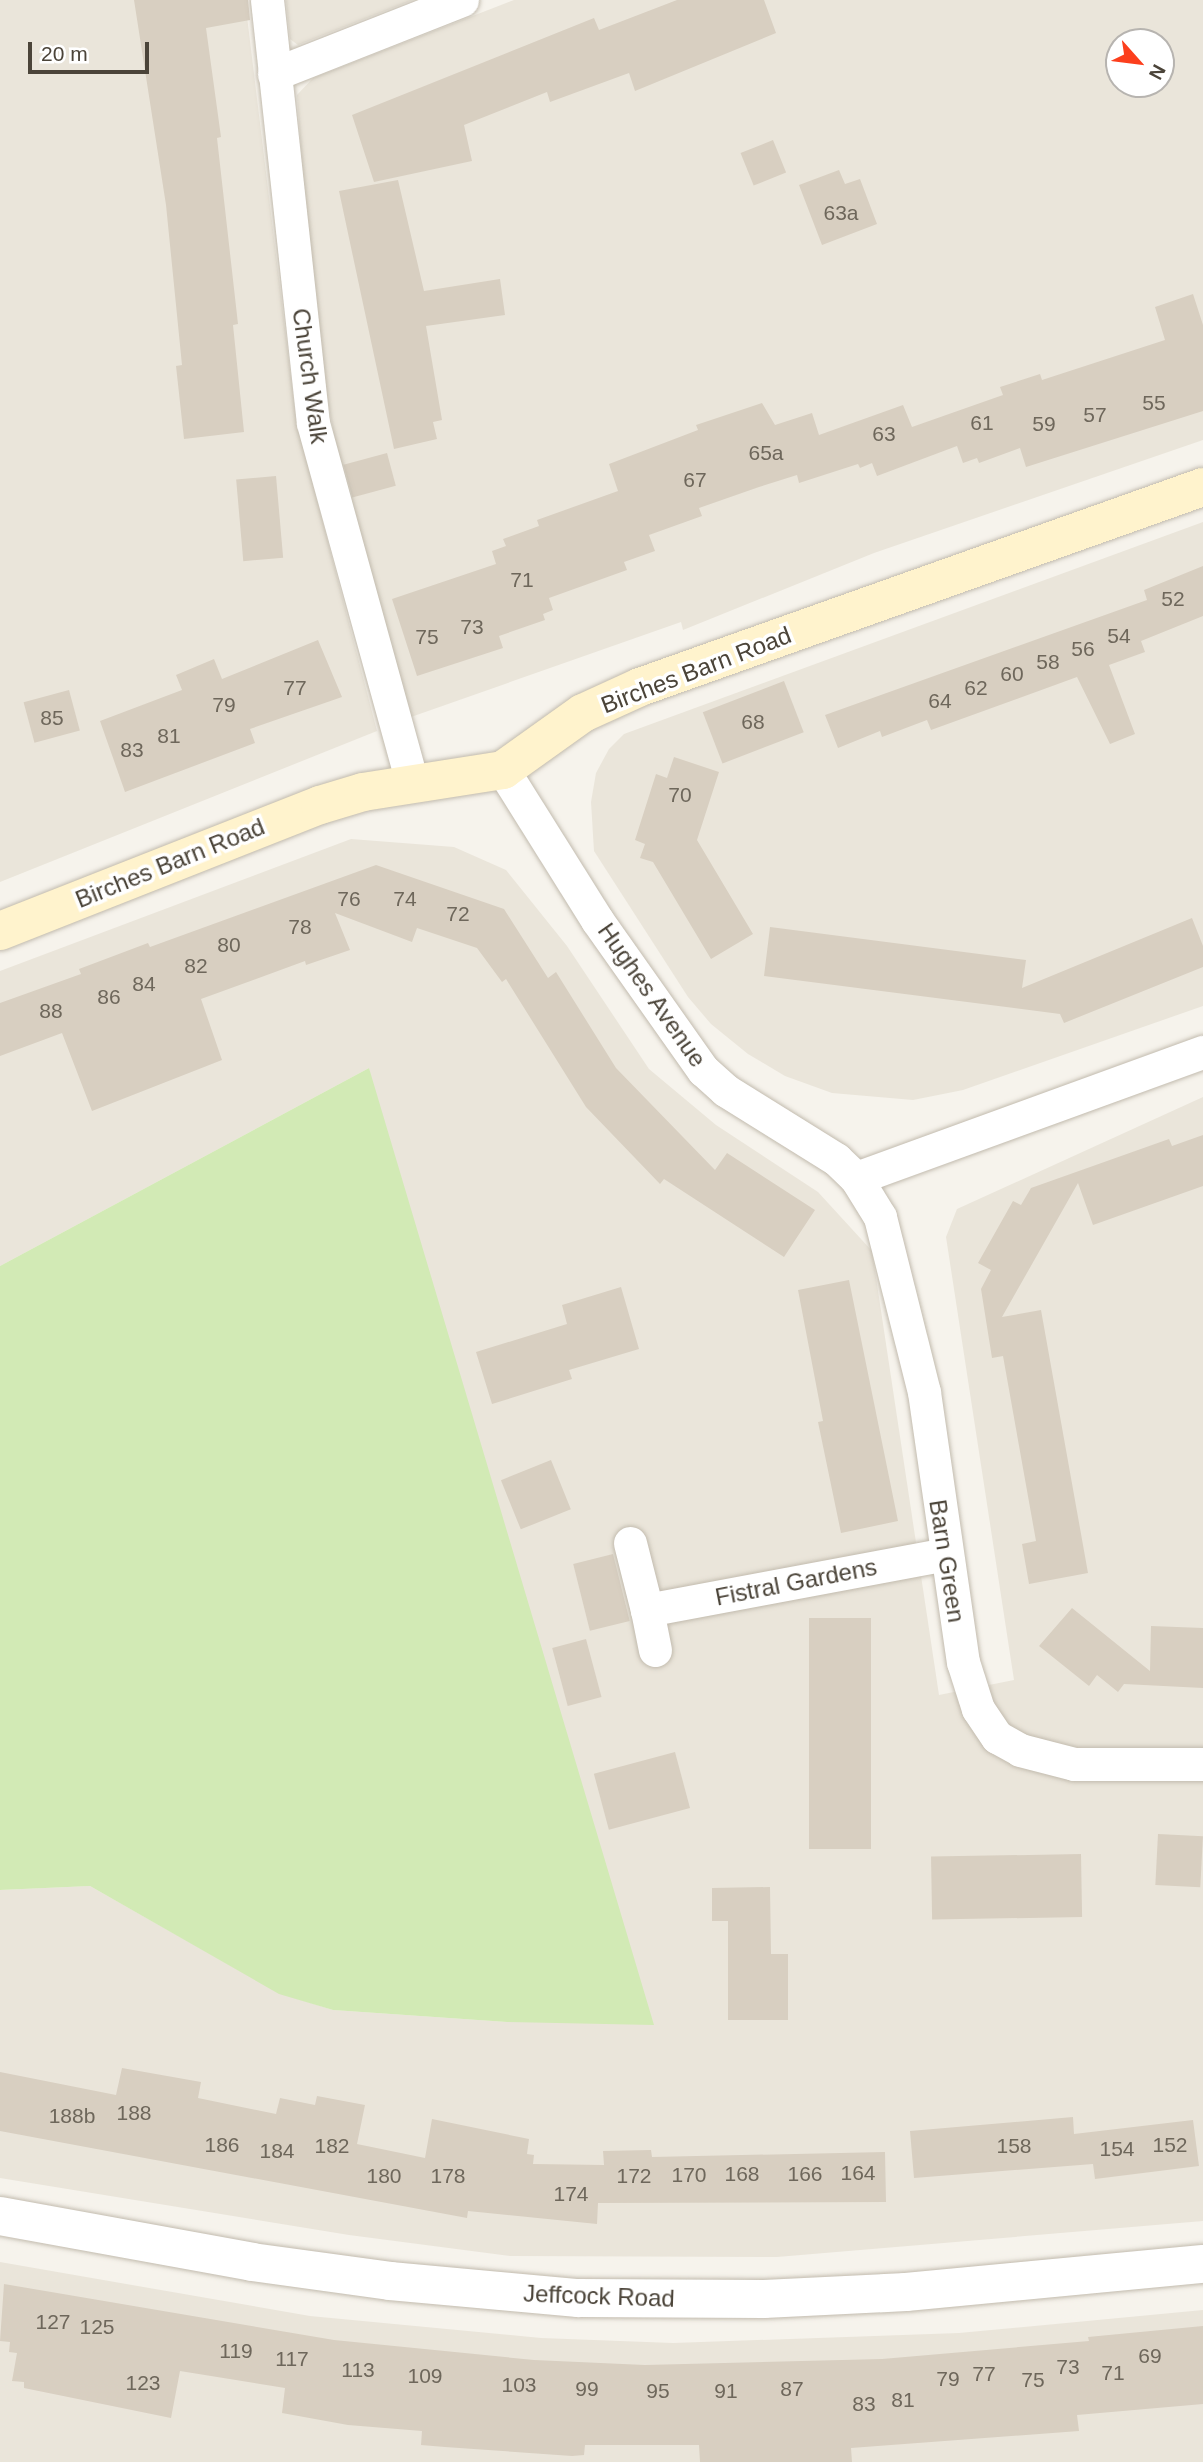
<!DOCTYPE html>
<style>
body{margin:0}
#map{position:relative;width:1203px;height:2462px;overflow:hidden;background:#f6f3ec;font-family:Helvetica,sans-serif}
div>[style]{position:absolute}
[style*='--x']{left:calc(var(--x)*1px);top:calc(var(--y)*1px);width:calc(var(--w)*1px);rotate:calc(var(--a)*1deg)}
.residential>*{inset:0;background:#eae5da}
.green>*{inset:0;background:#d2eab5}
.building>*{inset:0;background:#d8cfc1;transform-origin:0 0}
.roads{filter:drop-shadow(0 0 2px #c2bbae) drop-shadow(0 0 2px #c2bbae)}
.minor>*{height:33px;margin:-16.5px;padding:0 16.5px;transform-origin:16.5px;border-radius:16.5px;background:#fff}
.tertiary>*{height:38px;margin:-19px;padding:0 19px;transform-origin:19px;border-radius:19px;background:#fff}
.secondary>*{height:38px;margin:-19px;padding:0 19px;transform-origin:19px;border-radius:19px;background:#fff3cd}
span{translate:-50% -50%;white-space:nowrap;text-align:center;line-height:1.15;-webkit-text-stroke:7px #fff;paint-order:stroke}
.number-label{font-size:21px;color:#6e675b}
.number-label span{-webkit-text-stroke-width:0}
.street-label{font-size:24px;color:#4b4439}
.north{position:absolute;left:1105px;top:28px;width:70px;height:70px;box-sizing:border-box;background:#fff;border:2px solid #b7b4b0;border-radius:50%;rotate:118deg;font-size:19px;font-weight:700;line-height:28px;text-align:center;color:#4b4439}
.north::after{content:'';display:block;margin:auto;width:24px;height:32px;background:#fc3f1d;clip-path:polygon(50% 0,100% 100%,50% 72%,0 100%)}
.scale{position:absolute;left:28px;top:42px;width:121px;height:32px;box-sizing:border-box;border:4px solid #4b4439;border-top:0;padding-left:9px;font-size:21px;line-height:24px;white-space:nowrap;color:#4b4439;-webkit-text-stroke:5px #fff;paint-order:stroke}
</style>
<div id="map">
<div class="residential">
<i style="clip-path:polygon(0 0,245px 0,296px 419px,377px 731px,0 882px)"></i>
<i style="clip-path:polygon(286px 0,413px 0,298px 45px,290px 39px)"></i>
<i style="clip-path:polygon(evenodd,514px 0,1203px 0,1203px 440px,874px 553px,683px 630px,681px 622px,411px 717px,339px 462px,314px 325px,297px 95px,313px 78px,514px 0,1119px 42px,1161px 42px,1161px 84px,1119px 84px,1119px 42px)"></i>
<i style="clip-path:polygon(1203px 522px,1203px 1006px,963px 1090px,913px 1100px,832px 1093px,785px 1076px,748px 1054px,711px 1024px,688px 997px,594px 851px,591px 802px,596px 773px,609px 749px,624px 734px)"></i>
<i style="clip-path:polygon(351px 839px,454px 847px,506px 870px,567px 946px,649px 1069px,716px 1125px,818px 1192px,872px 1251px,939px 1695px,1014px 1680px,946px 1237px,957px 1209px,1203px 1097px,1203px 2221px,777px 2257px,510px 2256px,349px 2235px,0 2178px,0 1890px,90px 1886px,279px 1993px,333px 2010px,507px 2022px,369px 1068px,0 1266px,0 971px)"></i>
<i style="clip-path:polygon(0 2262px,310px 2316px,541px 2338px,673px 2343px,959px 2333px,1203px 2310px,1203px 2462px,0 2462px)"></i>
</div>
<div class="green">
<i style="clip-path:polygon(369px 1068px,654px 2025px,507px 2022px,333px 2010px,279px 1994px,90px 1886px,0 1890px,0 1266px)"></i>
</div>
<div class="building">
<i style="clip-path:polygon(134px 0,248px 0,250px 20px,206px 28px,221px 137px,217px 138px,238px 324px,233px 325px,244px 432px,184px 439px,176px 366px,182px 365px,166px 205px)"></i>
<i style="clip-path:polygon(677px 0,764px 0,776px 33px,635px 91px,629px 73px,550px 102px,547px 92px,464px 125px,472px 161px,374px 182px,352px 115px,594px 18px,599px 30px)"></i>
<i style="left:773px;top:140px;width:35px;height:35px;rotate:68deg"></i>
<i style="clip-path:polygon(839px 170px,845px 184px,860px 179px,877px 224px,822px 245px,799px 185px)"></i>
<i style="clip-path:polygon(398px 180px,424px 291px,500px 279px,505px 315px,426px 326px,442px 420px,433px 422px,437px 439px,394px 449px,339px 191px)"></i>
<i style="clip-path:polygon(1193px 294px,1203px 325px,1203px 411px,1026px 467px,1020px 448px,979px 463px,977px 458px,963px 463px,957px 446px,877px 476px,872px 463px,860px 468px,858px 464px,799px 483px,797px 475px,759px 487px,699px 508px,702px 516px,649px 535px,655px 551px,624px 562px,627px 570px,549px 598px,553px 610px,543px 614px,545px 620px,499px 636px,503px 648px,417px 676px,392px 599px,496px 564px,492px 551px,506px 546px,503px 539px,539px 526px,537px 520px,618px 491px,609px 464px,698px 430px,696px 425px,762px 403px,775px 425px,812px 413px,819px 435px,903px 405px,912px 427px,1003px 395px,1000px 387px,1040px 374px,1042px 380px,1165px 340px,1155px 307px)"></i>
<i style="left:387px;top:453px;width:34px;height:45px;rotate:75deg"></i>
<i style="left:276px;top:476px;width:82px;height:40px;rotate:85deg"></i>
<i style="clip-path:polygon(1203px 566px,1203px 616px,1141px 641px,1145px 652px,1109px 665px,1135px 734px,1110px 744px,1077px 677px,931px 730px,927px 720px,882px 737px,880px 731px,838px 748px,825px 715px,1147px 600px,1144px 590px)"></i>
<i style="clip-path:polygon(318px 640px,342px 697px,250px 729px,255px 743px,125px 792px,100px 721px,182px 690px,176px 675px,214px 659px,222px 679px)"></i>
<i style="left:784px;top:681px;width:55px;height:87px;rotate:69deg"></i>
<i style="left:69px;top:690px;width:42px;height:47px;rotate:75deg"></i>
<i style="clip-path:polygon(674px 757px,719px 772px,697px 840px,753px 934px,711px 959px,653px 862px,640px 858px,645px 844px,635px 840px,656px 774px,667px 778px)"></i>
<i style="clip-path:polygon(376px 865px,504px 909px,548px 978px,556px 972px,616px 1068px,715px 1170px,727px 1153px,815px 1210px,784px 1257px,664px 1179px,660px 1184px,586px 1107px,506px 979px,502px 982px,477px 948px,417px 928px,412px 942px,335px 913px,350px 950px,306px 965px,305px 961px,201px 999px,222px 1060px,92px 1111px,62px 1033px,0 1056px,0 1003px,81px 974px,79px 969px,148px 943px,150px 947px)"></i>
<i style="clip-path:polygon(1192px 918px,1203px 946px,1203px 967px,1064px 1023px,1060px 1014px,764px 976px,770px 927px,1026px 960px,1022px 988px)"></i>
<i style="clip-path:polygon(1203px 1135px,1203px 1186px,1093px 1225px,1078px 1183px,1002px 1317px,1041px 1310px,1088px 1573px,1029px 1584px,1022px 1544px,1036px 1541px,1003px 1356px,992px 1358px,981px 1289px,991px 1270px,978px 1263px,1013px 1201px,1021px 1205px,1031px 1188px,1169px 1139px,1172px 1146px)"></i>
<i style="clip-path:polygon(849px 1280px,898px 1521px,841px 1533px,818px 1422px,823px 1421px,798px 1290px)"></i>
<i style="clip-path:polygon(621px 1287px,639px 1349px,569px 1370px,572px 1379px,492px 1404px,476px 1352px,567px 1324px,562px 1305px)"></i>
<i style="left:551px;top:1460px;width:53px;height:54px;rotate:68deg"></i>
<i style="left:613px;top:1554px;width:69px;height:41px;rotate:76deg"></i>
<i style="clip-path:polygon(1072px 1608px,1150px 1671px,1151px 1626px,1203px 1628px,1203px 1688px,1124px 1684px,1118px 1692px,1097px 1675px,1089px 1686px,1039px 1646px)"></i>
<i style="left:809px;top:1618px;width:62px;height:231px"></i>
<i style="left:586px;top:1639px;width:60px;height:35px;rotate:75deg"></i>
<i style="left:675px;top:1752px;width:58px;height:84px;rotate:75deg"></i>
<i style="left:1158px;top:1834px;width:45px;height:51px;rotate:3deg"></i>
<i style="left:1081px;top:1854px;width:63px;height:150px;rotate:89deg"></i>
<i style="clip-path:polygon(770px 1887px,771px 1954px,788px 1954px,788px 2020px,728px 2020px,728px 1921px,712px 1921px,712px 1888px)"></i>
<i style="clip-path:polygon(122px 2068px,201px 2082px,198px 2098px,276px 2114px,280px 2098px,315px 2105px,317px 2096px,365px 2105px,357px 2144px,425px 2158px,432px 2119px,529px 2139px,527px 2154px,534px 2155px,533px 2164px,604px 2165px,603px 2151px,651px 2150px,652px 2157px,885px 2152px,886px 2202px,598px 2203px,597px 2224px,468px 2211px,467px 2218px,0 2131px,0 2072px,116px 2095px)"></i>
<i style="clip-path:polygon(1073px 2117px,1074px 2134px,1193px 2120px,1199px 2166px,1095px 2179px,1093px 2164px,914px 2178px,910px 2131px)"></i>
<i style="clip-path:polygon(4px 2284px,334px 2340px,534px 2360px,645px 2365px,882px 2359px,1089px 2341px,1088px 2337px,1203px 2326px,1203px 2404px,1077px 2415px,1079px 2431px,851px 2448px,852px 2462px,700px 2462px,699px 2445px,585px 2445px,584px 2455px,572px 2456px,445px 2447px,421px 2445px,422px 2431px,348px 2425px,282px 2413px,285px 2388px,180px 2371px,171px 2418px,24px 2388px,24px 2382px,12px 2381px,17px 2353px,9px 2352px,10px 2342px,0 2341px)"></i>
</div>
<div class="roads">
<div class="minor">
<i style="--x:267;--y:0;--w:425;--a:83.8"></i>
<i style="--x:313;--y:423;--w:373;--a:74.6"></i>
<i style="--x:274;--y:74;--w:202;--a:-21.5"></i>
<i style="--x:503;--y:770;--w:177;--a:57.9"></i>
<i style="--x:597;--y:920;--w:184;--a:54.8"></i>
<i style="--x:703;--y:1070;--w:30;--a:42"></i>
<i style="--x:725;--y:1090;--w:131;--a:31.9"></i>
<i style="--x:836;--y:1159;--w:28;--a:44"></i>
<i style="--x:856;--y:1178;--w:46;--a:58.4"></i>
<i style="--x:880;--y:1217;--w:180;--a:75.9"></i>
<i style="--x:924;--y:1392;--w:273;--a:81.8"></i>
<i style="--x:963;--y:1662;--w:49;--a:72.3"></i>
<i style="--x:978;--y:1709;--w:34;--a:56"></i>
<i style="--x:997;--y:1737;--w:26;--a:29"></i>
<i style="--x:1020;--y:1750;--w:56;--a:14.5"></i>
<i style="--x:1074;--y:1764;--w:129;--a:0"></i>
<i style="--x:856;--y:1178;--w:369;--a:-20"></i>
<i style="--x:630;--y:1543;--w:69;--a:75.8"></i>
<i style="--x:655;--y:1650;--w:41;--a:-101.3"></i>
<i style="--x:647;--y:1610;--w:303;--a:-10.6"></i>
</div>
<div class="tertiary">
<i style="--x:0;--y:2216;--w:256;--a:10.3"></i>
<i style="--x:252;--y:2262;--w:139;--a:7.8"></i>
<i style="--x:390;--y:2281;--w:189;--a:5.2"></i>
<i style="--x:578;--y:2298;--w:186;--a:0.3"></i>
<i style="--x:764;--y:2299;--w:142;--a:-2.8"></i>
<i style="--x:906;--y:2292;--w:298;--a:-5.4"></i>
</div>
<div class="secondary">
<i style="--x:0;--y:931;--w:344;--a:-21.5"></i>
<i style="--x:320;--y:805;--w:45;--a:-16.8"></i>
<i style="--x:363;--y:792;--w:142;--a:-8.9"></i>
<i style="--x:503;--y:770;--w:98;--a:-35.5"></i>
<i style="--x:583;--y:713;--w:63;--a:-24.5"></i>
<i style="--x:640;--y:687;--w:597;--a:-19.56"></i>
</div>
</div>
<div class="number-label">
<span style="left:841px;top:213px">63a</span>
<span style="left:1154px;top:403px">55</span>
<span style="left:1095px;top:415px">57</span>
<span style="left:982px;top:423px">61</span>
<span style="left:1044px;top:424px">59</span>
<span style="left:884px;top:434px">63</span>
<span style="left:766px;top:453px">65a</span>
<span style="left:695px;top:480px">67</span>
<span style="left:522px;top:580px">71</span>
<span style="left:1173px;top:599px">52</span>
<span style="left:472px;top:627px">73</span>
<span style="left:1119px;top:636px">54</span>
<span style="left:427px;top:637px">75</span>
<span style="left:1083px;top:649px">56</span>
<span style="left:1048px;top:662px">58</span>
<span style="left:1012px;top:674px">60</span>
<span style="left:295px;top:688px">77</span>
<span style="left:976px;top:688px">62</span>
<span style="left:940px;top:701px">64</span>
<span style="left:224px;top:705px">79</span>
<span style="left:52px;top:718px">85</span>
<span style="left:753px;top:722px">68</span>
<span style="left:169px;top:736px">81</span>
<span style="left:132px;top:750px">83</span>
<span style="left:680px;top:795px">70</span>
<span style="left:349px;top:899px">76</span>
<span style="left:405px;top:899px">74</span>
<span style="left:458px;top:914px">72</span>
<span style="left:300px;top:927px">78</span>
<span style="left:229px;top:945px">80</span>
<span style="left:196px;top:966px">82</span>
<span style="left:144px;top:984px">84</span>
<span style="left:109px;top:997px">86</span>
<span style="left:51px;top:1011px">88</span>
<span style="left:134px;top:2113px">188</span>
<span style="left:72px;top:2116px">188b</span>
<span style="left:222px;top:2145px">186</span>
<span style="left:1170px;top:2145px">152</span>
<span style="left:332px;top:2146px">182</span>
<span style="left:1014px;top:2146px">158</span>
<span style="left:1117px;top:2149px">154</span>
<span style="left:277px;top:2151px">184</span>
<span style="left:858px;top:2173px">164</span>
<span style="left:742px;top:2174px">168</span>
<span style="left:805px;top:2174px">166</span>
<span style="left:689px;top:2175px">170</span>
<span style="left:384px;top:2176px">180</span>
<span style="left:448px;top:2176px">178</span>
<span style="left:634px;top:2176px">172</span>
<span style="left:571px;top:2194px">174</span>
<span style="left:53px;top:2322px">127</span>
<span style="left:97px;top:2327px">125</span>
<span style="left:236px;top:2351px">119</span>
<span style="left:1150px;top:2356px">69</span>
<span style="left:292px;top:2359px">117</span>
<span style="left:1068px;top:2367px">73</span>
<span style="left:358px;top:2370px">113</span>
<span style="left:1113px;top:2373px">71</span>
<span style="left:984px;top:2374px">77</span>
<span style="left:425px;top:2376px">109</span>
<span style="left:948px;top:2379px">79</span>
<span style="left:1033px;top:2380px">75</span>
<span style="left:143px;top:2383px">123</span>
<span style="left:519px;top:2385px">103</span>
<span style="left:587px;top:2389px">99</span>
<span style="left:792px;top:2389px">87</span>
<span style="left:658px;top:2391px">95</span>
<span style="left:726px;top:2391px">91</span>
<span style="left:903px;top:2400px">81</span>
<span style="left:864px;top:2404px">83</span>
</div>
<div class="street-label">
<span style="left:310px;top:376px;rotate:82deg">Church Walk</span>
<span style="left:696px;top:670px;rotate:-21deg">Birches Barn Road</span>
<span style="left:170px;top:863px;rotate:-22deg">Birches Barn Road</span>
<span style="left:652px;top:995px;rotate:55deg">Hughes Avenue</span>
<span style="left:947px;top:1561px;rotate:81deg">Barn Green</span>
<span style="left:796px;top:1582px;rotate:-11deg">Fistral Gardens</span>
<span style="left:599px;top:2296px;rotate:2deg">Jeffcock Road</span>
</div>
<div class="north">N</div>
<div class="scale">20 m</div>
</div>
